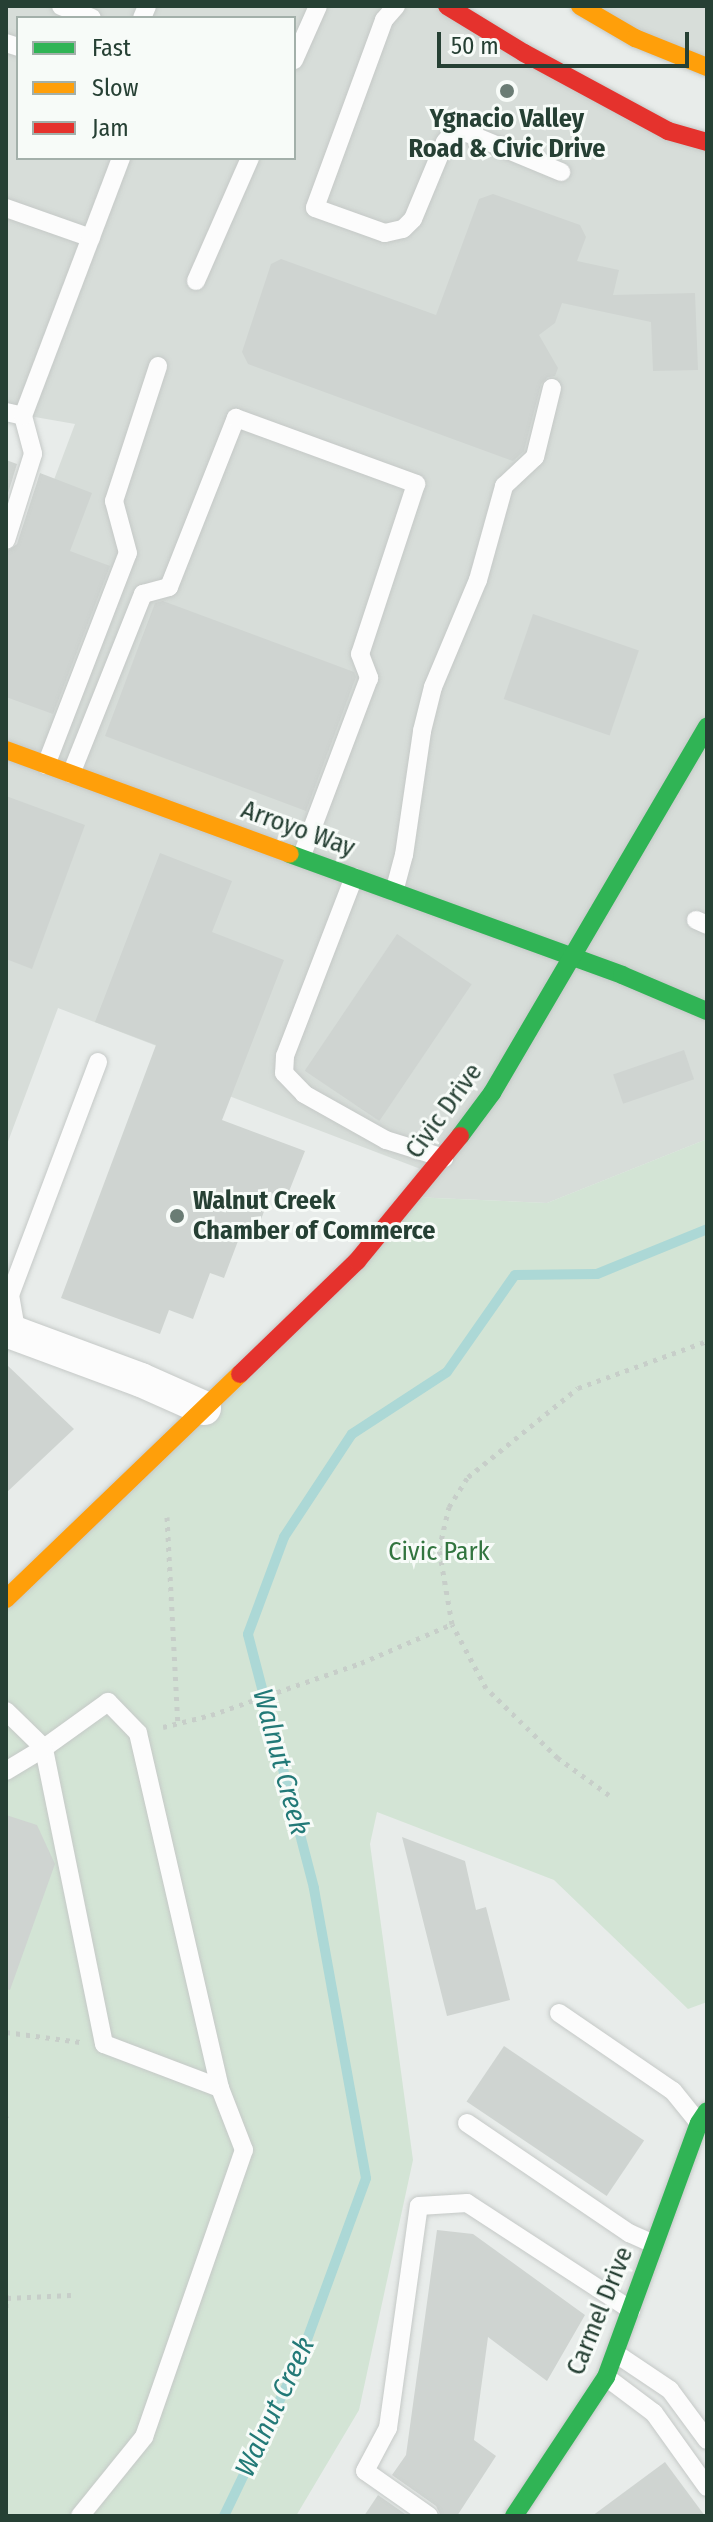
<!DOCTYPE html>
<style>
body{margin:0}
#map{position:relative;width:713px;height:2522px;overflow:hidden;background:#e8ecea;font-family:"Fira Sans Condensed",sans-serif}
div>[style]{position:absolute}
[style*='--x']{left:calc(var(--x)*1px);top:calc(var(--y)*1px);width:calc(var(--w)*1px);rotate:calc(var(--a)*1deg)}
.built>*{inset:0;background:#d7ddd9}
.green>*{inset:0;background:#d3e4d5}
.stream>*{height:10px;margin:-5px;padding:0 5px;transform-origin:5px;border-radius:5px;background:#acd8d6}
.building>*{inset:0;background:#cfd4d1;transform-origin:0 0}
.path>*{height:5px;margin-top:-2.5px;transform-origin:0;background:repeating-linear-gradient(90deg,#c7cec9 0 4px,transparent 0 10px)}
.roads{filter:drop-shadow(0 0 2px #c5c9c7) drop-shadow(0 0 2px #c5c9c7)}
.lane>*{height:18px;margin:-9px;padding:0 9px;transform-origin:9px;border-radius:9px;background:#fcfcfc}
.street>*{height:34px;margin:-17px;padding:0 17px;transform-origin:17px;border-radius:17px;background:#fcfcfc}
.fast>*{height:18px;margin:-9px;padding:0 9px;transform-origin:9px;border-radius:9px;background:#30b455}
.slow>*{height:18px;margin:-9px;padding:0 9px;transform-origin:9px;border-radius:9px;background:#ff9f0a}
.jam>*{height:18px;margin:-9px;padding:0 9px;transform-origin:9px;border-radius:9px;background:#e5322d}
.dots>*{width:22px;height:22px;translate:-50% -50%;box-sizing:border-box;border:4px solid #f7fbf8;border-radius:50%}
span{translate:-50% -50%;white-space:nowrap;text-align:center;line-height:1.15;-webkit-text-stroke:6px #f7fbf8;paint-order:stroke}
.poi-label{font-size:26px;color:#264034;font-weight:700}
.left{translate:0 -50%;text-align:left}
.street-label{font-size:26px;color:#264034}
.park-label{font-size:26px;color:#32753f}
.water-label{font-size:28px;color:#227977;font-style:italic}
.frame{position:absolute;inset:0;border:8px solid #264034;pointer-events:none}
.legend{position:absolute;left:16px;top:16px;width:280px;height:144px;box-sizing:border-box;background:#f7fbf8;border:2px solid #a3b0aa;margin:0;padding:10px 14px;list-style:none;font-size:24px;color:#264034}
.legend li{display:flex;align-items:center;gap:16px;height:40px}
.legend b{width:40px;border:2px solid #a3b0aa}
.scale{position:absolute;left:437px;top:32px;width:252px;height:36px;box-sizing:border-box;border:4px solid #264034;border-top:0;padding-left:10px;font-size:24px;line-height:28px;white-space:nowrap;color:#264034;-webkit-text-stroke:6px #f7fbf8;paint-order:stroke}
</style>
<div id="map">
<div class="built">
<i style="clip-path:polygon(evenodd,6px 6px,447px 6px,707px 142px,707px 1139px,547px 1203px,411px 1197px,431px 1173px,174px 1075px,180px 1055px,58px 1008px,6px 1147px,6px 607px,75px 424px,6px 412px,6px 6px,18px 18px,294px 18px,294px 158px,18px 158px,18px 18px)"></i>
<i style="clip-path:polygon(580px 6px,707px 6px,707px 67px)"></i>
</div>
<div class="green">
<i style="clip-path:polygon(707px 1139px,707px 2002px,688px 2009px,554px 1880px,377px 1812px,370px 1844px,413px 2160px,359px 2410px,296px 2516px,6px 2516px,6px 1599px,411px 1197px,547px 1203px)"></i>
</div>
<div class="stream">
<i style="--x:224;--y:2516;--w:178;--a:-64.3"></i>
<i style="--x:301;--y:2356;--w:189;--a:-69.9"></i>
<i style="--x:366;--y:2178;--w:295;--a:-100.2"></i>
<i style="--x:314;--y:1888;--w:262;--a:-104.6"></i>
<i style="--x:248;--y:1634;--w:103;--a:-69.6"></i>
<i style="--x:284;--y:1537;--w:123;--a:-56.6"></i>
<i style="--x:352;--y:1434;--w:113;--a:-33.1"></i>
<i style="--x:447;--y:1372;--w:118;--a:-55"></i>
<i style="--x:515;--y:1275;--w:82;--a:-0.7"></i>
<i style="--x:597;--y:1274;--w:119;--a:-22.2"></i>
</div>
<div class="building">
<i style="clip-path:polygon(493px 194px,580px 225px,586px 237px,577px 261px,619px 270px,613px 295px,695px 293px,698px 370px,653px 371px,651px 322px,562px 303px,555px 323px,539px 335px,558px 368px,555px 376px,548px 377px,541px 384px,524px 451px,513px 461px,248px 364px,242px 352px,271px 264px,281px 259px,436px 315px,479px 199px)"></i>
<i style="clip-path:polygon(6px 460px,17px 464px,6px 500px)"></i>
<i style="clip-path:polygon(40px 473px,92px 493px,70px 551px,110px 566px,53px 714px,6px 697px,6px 552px,17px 544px)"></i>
<i style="clip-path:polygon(163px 601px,354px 672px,356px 677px,306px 811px,105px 736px,155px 603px)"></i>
<i style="left:533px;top:614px;width:112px;height:90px;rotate:19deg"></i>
<i style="clip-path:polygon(6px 796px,85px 825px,32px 969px,6px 959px)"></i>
<i style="clip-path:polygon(160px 853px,232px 881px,212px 932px,284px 960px,222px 1120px,305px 1151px,286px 1199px,271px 1193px,254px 1238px,241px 1233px,224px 1278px,210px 1273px,193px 1319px,169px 1310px,160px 1334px,61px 1298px,156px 1045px,95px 1022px)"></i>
<i style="left:397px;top:934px;width:90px;height:165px;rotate:34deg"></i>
<i style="left:684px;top:1050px;width:31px;height:75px;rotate:71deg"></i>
<i style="clip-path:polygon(6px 1364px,74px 1429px,6px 1493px)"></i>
<i style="clip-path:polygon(6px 1815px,37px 1825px,55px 1864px,10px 1990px,6px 1989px)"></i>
<i style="clip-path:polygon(402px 1837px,465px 1861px,476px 1910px,486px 1907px,510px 2000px,447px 2016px)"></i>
<i style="left:504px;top:2046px;width:169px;height:67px;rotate:34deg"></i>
<i style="clip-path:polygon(437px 2230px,473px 2234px,585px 2315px,547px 2381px,488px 2337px,474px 2440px,496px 2456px,457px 2516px,441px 2516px,436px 2506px,392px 2475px,406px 2455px)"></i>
<i style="clip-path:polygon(665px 2462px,705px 2516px,592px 2516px)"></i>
<i style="clip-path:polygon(378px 2495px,408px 2516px,364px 2516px)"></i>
</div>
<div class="path">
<i style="--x:167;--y:1517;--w:207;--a:87"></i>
<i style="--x:163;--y:1727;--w:49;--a:-14"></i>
<i style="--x:211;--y:1715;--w:159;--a:-19.1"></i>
<i style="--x:361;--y:1663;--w:99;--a:-23.2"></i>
<i style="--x:609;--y:1795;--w:63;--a:-144"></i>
<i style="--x:558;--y:1758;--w:100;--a:-135.8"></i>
<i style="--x:486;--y:1688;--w:72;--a:-118"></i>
<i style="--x:452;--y:1624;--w:76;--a:-99.8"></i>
<i style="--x:439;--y:1549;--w:43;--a:-76.6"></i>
<i style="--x:449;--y:1507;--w:36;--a:-58"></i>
<i style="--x:468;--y:1477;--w:141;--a:-39"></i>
<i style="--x:578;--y:1388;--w:137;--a:-20"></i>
<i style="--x:6;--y:2032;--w:75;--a:7.7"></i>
<i style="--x:6;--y:2116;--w:2;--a:-27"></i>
<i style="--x:6;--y:2294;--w:17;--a:90"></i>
<i style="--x:7;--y:2298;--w:64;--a:-2.7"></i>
</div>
<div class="roads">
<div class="lane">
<i style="--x:61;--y:6;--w:33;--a:21"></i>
<i style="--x:396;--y:6;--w:18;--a:131"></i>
<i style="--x:384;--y:20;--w:200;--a:110.2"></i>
<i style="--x:315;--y:208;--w:74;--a:19.7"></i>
<i style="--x:385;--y:233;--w:18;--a:-13"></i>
<i style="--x:403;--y:229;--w:14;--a:-45"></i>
<i style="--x:413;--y:219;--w:83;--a:-67.4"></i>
<i style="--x:445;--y:142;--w:11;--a:-49"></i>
<i style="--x:452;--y:134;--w:15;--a:-4"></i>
<i style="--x:467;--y:133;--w:102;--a:22.5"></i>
<i style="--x:142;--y:18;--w:13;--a:-67"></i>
<i style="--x:6;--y:43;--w:13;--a:18"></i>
<i style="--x:294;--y:60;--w:59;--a:-66"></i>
<i style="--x:6;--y:208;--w:90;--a:19.4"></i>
<i style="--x:196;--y:281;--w:134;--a:-66.3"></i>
<i style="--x:6;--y:412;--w:17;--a:13"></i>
<i style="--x:23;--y:416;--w:39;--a:75"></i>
<i style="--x:33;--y:454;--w:90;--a:107.4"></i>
<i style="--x:23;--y:416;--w:276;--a:-69.2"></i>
<i style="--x:46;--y:765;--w:227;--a:-68.9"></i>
<i style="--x:128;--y:553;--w:54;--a:-105.1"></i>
<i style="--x:114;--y:501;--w:142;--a:-71.9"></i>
<i style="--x:71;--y:774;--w:194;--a:-68.2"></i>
<i style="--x:143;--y:594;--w:27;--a:-15"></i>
<i style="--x:169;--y:587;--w:182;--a:-68.4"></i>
<i style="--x:236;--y:418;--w:192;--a:20.1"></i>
<i style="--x:416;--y:484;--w:179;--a:108.2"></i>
<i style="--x:360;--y:654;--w:26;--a:69"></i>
<i style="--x:369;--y:678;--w:192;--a:110.7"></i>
<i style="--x:354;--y:877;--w:192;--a:111.1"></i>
<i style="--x:285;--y:1056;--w:17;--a:93"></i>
<i style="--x:284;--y:1073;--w:29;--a:46"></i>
<i style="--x:304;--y:1094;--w:94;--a:29.3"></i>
<i style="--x:386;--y:1140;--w:61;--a:17.2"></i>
<i style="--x:394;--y:892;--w:38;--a:-75"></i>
<i style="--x:404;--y:855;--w:125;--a:-81.7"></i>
<i style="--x:422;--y:731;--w:45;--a:-76"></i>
<i style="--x:433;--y:687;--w:116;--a:-67.2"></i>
<i style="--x:478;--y:580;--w:98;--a:-74.5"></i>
<i style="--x:504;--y:486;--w:42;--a:-43.1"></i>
<i style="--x:535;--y:457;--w:71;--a:-76.2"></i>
<i style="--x:696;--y:920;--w:12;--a:24"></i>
<i style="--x:15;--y:1337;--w:3;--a:-45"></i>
<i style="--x:17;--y:1335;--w:41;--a:-99.9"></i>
<i style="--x:10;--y:1295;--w:249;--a:-69.3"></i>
<i style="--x:108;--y:1702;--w:43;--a:45.9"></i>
<i style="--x:138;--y:1733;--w:364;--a:77"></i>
<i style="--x:220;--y:2088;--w:124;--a:-159.2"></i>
<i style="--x:104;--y:2044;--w:302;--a:-101.5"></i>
<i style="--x:44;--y:1748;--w:79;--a:-35.7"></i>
<i style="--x:6;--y:1711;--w:53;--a:44.2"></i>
<i style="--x:44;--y:1748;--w:44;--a:148.8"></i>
<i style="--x:559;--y:2013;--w:138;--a:34.4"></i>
<i style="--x:673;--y:2091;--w:40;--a:51"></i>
<i style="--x:467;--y:2123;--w:196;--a:34.2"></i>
<i style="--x:629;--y:2233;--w:27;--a:24"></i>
<i style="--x:615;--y:2353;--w:66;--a:33.9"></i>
<i style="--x:670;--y:2390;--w:62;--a:53.5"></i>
<i style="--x:606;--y:2377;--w:60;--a:36.9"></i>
<i style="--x:654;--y:2413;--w:91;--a:54.4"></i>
<i style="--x:80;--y:2516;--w:102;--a:-51"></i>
<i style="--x:144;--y:2437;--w:304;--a:-70.8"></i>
<i style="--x:244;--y:2150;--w:66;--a:-111.2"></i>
<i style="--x:429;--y:2516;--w:78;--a:-144.9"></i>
<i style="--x:365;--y:2471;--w:49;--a:-61.9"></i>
<i style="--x:388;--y:2428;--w:224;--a:-82.1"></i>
<i style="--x:419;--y:2206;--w:48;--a:-3.6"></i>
<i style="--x:467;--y:2203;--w:196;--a:33.1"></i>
</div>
<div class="street">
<i style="--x:6;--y:1330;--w:144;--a:20.3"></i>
<i style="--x:141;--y:1380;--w:69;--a:24"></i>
</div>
<div class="fast">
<i style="--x:290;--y:854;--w:353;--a:20"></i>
<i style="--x:622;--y:975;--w:92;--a:23"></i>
<i style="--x:460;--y:1136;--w:54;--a:-53.3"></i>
<i style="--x:492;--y:1093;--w:425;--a:-59.6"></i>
<i style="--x:514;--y:2516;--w:167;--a:-56.5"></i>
<i style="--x:606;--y:2377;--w:270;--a:-69.9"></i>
<i style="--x:699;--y:2123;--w:14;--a:-56"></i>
</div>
<div class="slow">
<i style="--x:580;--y:6;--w:64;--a:30.2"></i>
<i style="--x:635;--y:38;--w:78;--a:21.9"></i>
<i style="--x:6;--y:750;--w:302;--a:20.1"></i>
<i style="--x:6;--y:1599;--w:325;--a:-43.9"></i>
</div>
<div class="jam">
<i style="--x:447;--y:6;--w:90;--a:31.4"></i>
<i style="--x:524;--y:53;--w:164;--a:28.4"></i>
<i style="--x:668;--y:131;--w:41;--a:15.8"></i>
<i style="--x:240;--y:1374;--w:163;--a:-44"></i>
<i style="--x:357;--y:1261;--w:162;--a:-50.5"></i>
</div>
</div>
<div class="dots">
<i style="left:507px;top:91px;background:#6a7c74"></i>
<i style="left:177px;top:1216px;background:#6a7c74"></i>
</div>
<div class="poi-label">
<span style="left:507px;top:134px">Ygnacio Valley<br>Road &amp; Civic Drive</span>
<span class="left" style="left:193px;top:1216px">Walnut Creek<br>Chamber of Commerce</span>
</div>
<div class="street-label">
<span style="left:298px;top:829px;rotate:20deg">Arroyo Way</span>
<span style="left:444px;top:1111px;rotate:-54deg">Civic Drive</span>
<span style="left:600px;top:2311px;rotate:-68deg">Carmel Drive</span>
</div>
<div class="park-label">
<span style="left:439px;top:1552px">Civic Park</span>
</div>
<div class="water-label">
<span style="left:281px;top:1762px;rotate:75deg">Walnut Creek</span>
<span style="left:275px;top:2407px;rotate:-65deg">Walnut Creek</span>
</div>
<div class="frame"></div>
<ul class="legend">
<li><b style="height:10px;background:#30b455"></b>Fast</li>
<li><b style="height:10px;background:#ff9f0a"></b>Slow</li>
<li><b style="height:10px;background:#e5322d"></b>Jam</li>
</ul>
<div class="scale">50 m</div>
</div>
